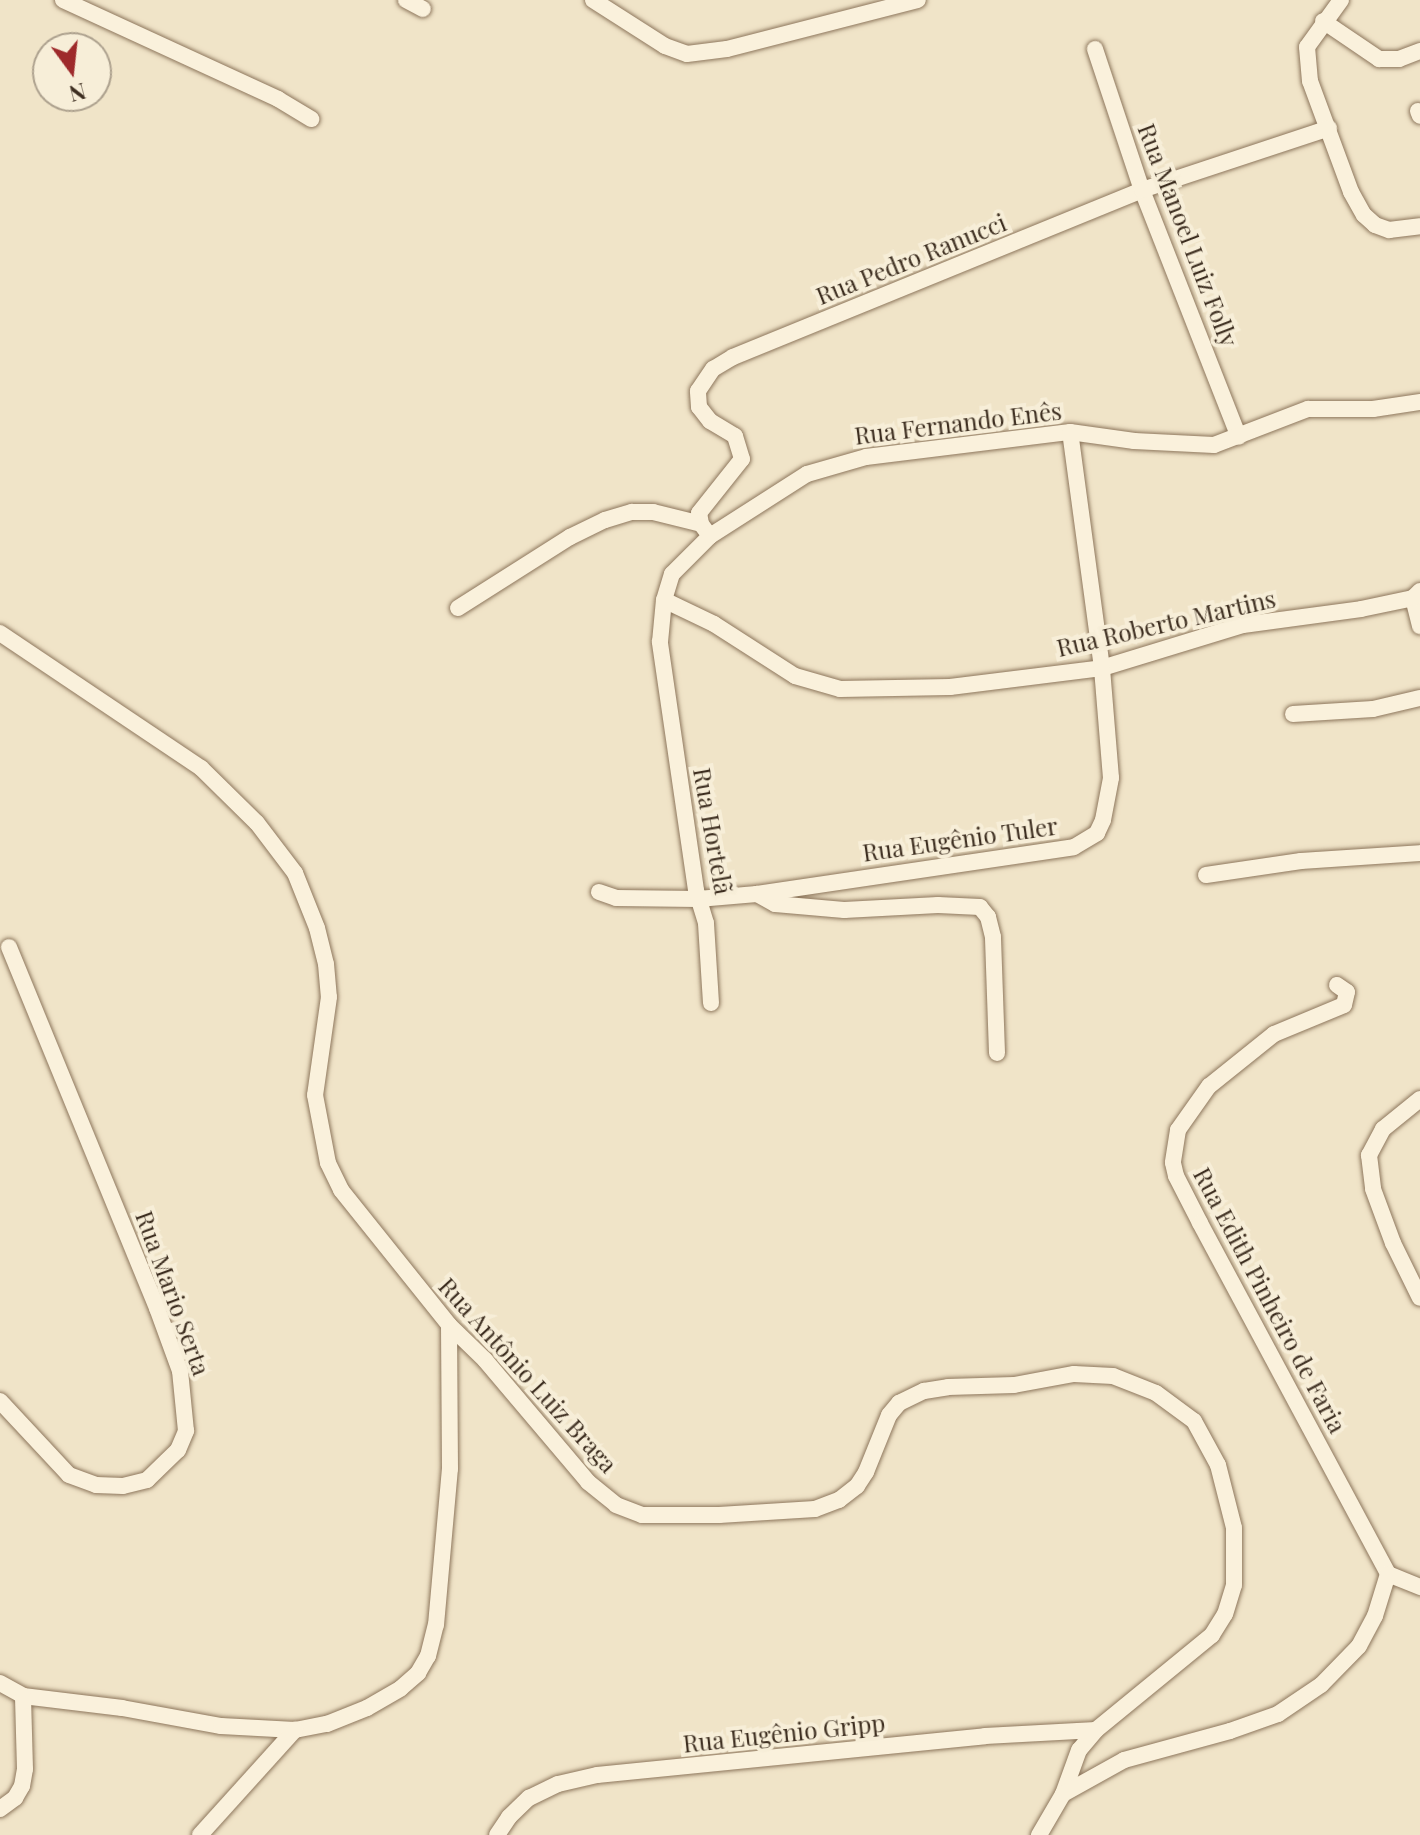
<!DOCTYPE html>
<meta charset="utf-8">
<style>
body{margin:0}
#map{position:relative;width:1420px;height:1835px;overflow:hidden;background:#f0e4c8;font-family:"Playfair Display",serif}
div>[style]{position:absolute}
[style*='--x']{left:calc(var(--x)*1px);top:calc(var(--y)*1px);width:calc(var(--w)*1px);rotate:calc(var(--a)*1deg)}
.roads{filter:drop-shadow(0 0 2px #8d765c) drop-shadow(0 0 2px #8d765c)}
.street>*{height:16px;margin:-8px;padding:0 8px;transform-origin:8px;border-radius:8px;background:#faf1dc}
span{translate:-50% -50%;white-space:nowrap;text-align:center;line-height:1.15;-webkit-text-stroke:8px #f7eed8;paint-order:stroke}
.street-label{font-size:24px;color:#3d2e20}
.north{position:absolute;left:32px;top:32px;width:80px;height:80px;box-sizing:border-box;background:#f7eed8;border:2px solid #ada18e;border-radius:50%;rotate:165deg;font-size:22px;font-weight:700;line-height:32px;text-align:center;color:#3d2e20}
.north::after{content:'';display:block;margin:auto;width:28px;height:36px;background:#9e2a2b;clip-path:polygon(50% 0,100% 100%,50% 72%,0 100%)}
</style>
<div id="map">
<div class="roads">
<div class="street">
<i style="--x:63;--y:0;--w:237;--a:24.7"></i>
<i style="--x:278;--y:99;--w:39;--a:31"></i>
<i style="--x:406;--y:0;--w:19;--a:28"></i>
<i style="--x:593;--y:0;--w:85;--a:32.6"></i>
<i style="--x:665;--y:46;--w:23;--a:20"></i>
<i style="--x:687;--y:54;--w:40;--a:-7.1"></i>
<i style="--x:727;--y:49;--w:197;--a:-14.4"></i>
<i style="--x:1341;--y:0;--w:58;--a:125.9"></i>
<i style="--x:1307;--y:47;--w:34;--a:85"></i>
<i style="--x:1310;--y:81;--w:118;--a:69.7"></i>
<i style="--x:1351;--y:192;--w:26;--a:61"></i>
<i style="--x:1364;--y:215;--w:15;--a:42"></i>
<i style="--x:1375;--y:225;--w:15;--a:20"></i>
<i style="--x:1389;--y:230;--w:31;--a:-7"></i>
<i style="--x:1323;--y:21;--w:68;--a:34.2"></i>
<i style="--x:1379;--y:59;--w:20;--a:0"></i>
<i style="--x:1399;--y:59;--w:22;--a:-21"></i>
<i style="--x:1095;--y:49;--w:149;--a:71.6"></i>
<i style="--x:1142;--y:190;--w:265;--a:68.6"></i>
<i style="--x:1418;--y:111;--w:5;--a:68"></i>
<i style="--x:710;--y:536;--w:15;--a:-127"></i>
<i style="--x:701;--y:524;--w:11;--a:-100"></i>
<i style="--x:699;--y:513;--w:69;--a:-51.5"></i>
<i style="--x:742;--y:459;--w:24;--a:-107"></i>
<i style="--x:735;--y:436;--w:29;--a:-149"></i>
<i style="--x:710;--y:421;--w:18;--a:-128"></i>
<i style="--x:699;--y:407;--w:16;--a:-94"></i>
<i style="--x:698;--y:391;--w:27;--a:-56"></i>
<i style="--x:713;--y:369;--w:23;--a:-31"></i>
<i style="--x:733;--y:357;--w:442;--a:-22.2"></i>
<i style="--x:1142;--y:190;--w:197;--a:-18.3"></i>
<i style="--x:1413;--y:598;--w:29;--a:76"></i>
<i style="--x:664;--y:600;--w:55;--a:25.6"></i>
<i style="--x:714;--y:624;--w:96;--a:32.7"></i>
<i style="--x:795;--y:676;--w:47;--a:16.1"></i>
<i style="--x:840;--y:689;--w:110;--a:-1"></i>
<i style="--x:950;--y:687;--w:153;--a:-7.1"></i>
<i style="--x:1102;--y:668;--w:147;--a:-17"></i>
<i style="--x:1243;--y:625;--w:119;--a:-7.7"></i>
<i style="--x:1361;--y:609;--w:53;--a:-11.9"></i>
<i style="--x:1413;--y:598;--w:10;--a:-45"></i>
<i style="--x:458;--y:608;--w:133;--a:-32.4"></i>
<i style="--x:570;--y:537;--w:39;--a:-26"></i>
<i style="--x:605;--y:520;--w:28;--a:-17"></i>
<i style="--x:632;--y:512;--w:21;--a:0"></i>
<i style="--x:653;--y:512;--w:49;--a:14"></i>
<i style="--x:0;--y:633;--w:242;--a:33.9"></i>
<i style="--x:201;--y:768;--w:78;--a:44.5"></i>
<i style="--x:257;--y:823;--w:63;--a:52.8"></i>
<i style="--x:295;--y:873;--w:59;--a:68.2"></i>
<i style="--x:317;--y:928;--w:37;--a:76"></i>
<i style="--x:326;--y:964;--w:33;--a:85"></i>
<i style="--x:329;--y:997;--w:99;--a:98.1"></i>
<i style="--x:315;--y:1095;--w:69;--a:79.2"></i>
<i style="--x:328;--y:1163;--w:30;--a:64"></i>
<i style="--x:341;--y:1190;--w:173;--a:51.3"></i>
<i style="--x:449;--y:1325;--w:50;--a:44.2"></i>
<i style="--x:485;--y:1360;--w:160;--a:49.8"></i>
<i style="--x:588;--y:1482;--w:36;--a:39"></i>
<i style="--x:616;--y:1505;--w:28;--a:21"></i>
<i style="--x:642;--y:1515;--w:77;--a:0"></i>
<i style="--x:719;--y:1515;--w:96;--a:-3.6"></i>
<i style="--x:815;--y:1509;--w:26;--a:-21"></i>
<i style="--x:839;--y:1500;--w:23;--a:-38"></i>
<i style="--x:857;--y:1486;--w:17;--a:-57"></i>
<i style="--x:866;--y:1472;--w:61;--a:-68"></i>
<i style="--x:889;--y:1415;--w:16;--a:-50"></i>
<i style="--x:899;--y:1403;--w:28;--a:-26"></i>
<i style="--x:924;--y:1391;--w:24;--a:-9"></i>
<i style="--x:948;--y:1387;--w:66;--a:-1.7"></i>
<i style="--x:1014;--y:1385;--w:61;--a:-10.4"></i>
<i style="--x:1074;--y:1374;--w:39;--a:3"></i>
<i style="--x:1113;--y:1376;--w:46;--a:21.6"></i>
<i style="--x:1156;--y:1393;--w:47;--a:36.4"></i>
<i style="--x:1194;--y:1421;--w:50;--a:61.4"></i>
<i style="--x:1218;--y:1465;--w:65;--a:75.7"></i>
<i style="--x:1234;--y:1528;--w:57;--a:90"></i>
<i style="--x:1234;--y:1585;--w:30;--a:107"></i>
<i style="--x:1225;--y:1614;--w:25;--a:122"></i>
<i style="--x:1212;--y:1635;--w:150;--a:140.7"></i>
<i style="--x:1096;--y:1730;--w:26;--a:130"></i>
<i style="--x:1079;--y:1750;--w:47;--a:110"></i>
<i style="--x:1063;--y:1794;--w:48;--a:120.3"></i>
<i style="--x:1293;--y:714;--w:80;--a:-3.6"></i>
<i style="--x:1373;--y:709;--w:48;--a:-13.2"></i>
<i style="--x:1206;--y:875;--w:96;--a:-8.4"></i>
<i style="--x:1301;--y:861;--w:119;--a:-3.8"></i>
<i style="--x:599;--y:892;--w:18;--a:19"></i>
<i style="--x:616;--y:898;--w:82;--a:0.7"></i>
<i style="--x:698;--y:899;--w:59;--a:-4.8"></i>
<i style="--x:1337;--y:985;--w:12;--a:35"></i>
<i style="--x:1347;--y:992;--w:13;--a:103"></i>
<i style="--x:1344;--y:1005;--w:76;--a:157.5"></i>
<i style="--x:1274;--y:1034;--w:83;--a:141.3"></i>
<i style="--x:1209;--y:1086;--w:54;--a:125.2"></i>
<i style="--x:1178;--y:1130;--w:33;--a:99"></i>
<i style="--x:1173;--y:1163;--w:13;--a:77"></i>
<i style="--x:1176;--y:1176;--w:53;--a:62.9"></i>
<i style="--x:1200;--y:1223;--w:398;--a:61.8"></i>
<i style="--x:711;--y:1003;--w:80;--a:-93.6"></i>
<i style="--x:706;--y:923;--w:34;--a:-107"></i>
<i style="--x:696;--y:890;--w:251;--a:-98.3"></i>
<i style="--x:660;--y:642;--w:42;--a:-84.6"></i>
<i style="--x:664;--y:600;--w:27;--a:-73"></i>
<i style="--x:672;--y:574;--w:54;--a:-45"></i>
<i style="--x:710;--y:536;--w:115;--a:-32.6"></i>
<i style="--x:807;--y:474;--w:61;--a:-16.1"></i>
<i style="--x:866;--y:457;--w:206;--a:-7"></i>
<i style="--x:1070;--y:432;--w:65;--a:8"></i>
<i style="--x:1134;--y:441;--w:80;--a:2.9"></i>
<i style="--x:1214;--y:445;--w:101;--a:-21"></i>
<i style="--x:1308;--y:409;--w:65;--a:0"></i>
<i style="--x:1373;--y:409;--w:48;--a:-8.5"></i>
<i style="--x:997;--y:1053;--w:116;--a:-92"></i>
<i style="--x:993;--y:937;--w:21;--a:-104"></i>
<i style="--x:988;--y:917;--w:13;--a:-129"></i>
<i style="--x:980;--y:907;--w:42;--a:-177.3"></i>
<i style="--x:938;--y:905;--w:94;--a:177"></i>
<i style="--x:844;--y:910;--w:69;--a:-175"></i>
<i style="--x:775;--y:904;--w:21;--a:-151"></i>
<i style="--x:757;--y:894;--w:320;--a:-8.4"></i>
<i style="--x:1074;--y:847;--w:27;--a:-31"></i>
<i style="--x:1097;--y:833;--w:14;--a:-65"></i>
<i style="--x:1103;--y:820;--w:43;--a:-79.2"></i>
<i style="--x:1111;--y:778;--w:110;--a:-94.7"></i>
<i style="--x:1102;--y:668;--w:238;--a:-97.7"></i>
<i style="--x:1420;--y:1099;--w:48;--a:141"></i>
<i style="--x:1383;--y:1129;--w:30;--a:118"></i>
<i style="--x:1369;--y:1155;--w:34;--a:83"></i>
<i style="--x:1373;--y:1189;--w:58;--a:69.7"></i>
<i style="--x:1393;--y:1243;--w:61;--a:63.9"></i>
<i style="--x:0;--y:1401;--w:101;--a:47"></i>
<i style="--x:69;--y:1475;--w:29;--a:20"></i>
<i style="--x:96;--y:1485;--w:27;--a:2"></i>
<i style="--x:123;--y:1486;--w:25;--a:-14"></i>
<i style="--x:147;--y:1480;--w:43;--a:-44.1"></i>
<i style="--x:178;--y:1450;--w:21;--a:-67"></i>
<i style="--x:186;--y:1431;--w:60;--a:-95.7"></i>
<i style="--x:180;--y:1371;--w:67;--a:-110.1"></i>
<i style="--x:157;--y:1308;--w:390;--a:-112.3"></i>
<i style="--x:1388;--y:1574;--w:35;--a:22"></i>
<i style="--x:0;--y:1683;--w:26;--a:29"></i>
<i style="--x:23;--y:1696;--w:100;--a:6.9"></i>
<i style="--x:122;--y:1708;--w:101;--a:10.3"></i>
<i style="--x:221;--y:1726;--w:74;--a:3.1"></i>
<i style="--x:295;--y:1730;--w:33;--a:-11"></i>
<i style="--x:327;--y:1724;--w:43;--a:-21.8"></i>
<i style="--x:367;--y:1708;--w:39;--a:-30"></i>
<i style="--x:401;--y:1688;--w:23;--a:-41"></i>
<i style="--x:418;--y:1673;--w:20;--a:-60"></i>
<i style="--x:428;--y:1656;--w:32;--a:-76"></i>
<i style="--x:436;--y:1625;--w:157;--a:-84.9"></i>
<i style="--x:450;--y:1469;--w:144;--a:-90.4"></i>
<i style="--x:1063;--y:1794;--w:70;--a:-29.1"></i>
<i style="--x:1124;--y:1760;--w:110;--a:-15.3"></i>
<i style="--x:1230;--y:1731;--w:51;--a:-19.5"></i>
<i style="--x:1278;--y:1714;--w:52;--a:-34"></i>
<i style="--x:1321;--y:1685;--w:54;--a:-45.7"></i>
<i style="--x:1359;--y:1646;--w:34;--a:-62"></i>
<i style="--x:1375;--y:1616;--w:44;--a:-72.8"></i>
<i style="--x:0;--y:1809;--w:19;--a:-36"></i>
<i style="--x:15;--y:1798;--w:14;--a:-60"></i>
<i style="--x:22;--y:1786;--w:17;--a:-80"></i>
<i style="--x:25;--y:1769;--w:73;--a:-91.6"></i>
<i style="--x:200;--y:1835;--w:142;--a:-47.9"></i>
<i style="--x:497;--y:1835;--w:22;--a:-56"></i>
<i style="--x:509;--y:1817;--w:28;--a:-44"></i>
<i style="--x:529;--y:1798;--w:32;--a:-26"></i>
<i style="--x:558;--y:1784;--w:40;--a:-13"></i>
<i style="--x:597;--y:1775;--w:390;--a:-5.7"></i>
<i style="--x:985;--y:1736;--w:111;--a:-3.1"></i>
</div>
</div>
<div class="street-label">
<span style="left:1188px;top:235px;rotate:69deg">Rua Manoel Luiz Folly</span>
<span style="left:911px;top:259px;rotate:-22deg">Rua Pedro Ranucci</span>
<span style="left:958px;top:423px;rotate:-7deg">Rua Fernando Enês</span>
<span style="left:1166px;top:623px;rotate:-13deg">Rua Roberto Martins</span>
<span style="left:713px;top:831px;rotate:80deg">Rua Hortelã</span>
<span style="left:960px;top:839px;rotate:-8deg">Rua Eugênio Tuler</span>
<span style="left:173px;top:1293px;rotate:70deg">Rua Mario Serta</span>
<span style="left:1270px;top:1300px;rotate:62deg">Rua Edith Pinheiro de Faria</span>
<span style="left:528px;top:1375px;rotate:48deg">Rua Antônio Luiz Braga</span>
<span style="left:784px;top:1733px;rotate:-6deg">Rua Eugênio Gripp</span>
</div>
<div class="north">N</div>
</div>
